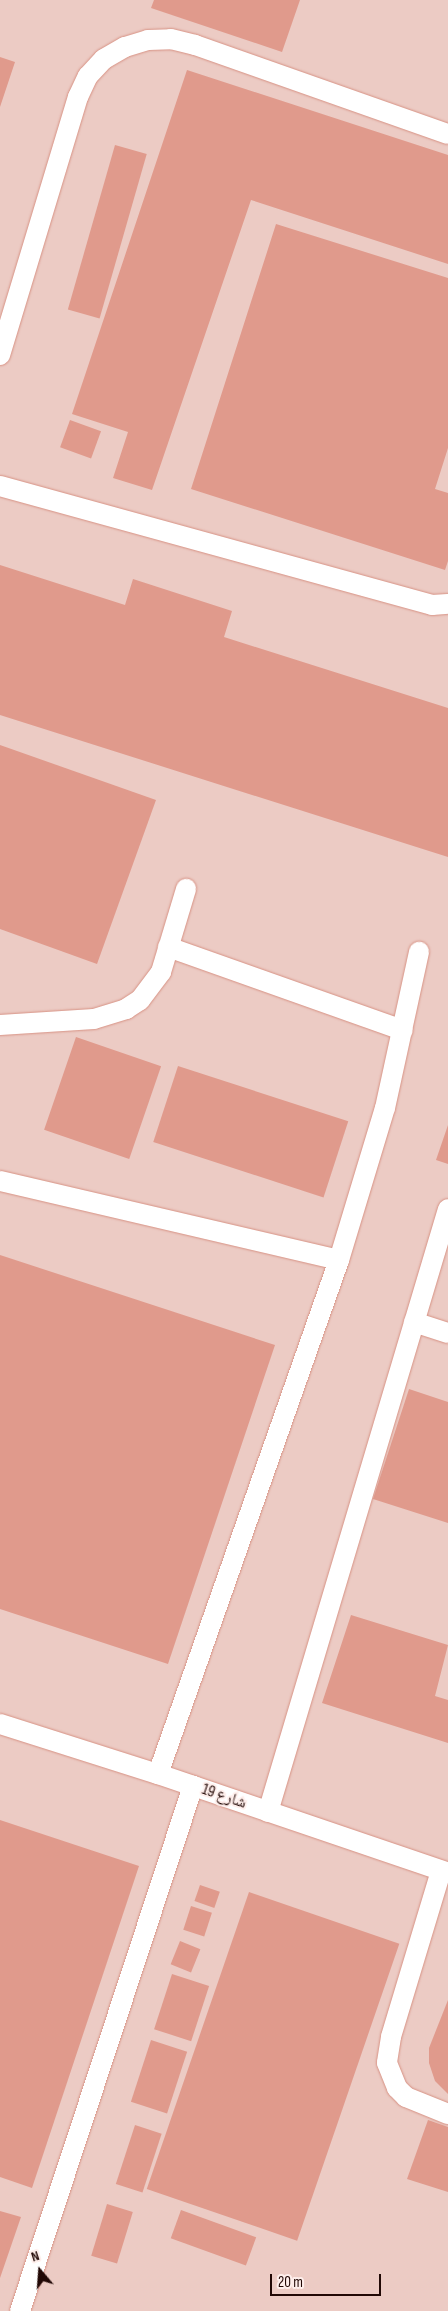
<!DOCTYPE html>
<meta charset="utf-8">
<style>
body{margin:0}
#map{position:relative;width:448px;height:2311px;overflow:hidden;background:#fcddd7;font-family:"Sofia Sans Condensed","Noto Naskh Arabic",sans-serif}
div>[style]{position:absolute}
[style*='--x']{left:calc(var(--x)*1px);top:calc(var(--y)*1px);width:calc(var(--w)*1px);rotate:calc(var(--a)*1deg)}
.built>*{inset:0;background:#eccbc4;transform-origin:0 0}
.building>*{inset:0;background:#e09a8c;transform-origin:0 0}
.roads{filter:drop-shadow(0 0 1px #d79284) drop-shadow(0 0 1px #d79284)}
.service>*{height:20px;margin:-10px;padding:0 10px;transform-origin:10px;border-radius:10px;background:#fff}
span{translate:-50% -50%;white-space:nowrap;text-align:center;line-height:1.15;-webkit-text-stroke:4px #feeeeb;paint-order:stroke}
.street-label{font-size:16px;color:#210805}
.north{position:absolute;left:15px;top:2246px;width:50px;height:50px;-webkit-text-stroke:4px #feeeeb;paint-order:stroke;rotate:342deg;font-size:14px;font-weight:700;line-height:20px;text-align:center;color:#210805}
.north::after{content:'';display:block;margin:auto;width:18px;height:22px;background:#210805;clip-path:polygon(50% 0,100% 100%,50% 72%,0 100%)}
.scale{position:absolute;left:270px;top:2274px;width:111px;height:22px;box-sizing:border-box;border:2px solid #210805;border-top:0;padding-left:6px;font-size:15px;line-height:18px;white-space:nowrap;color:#210805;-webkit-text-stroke:4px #feeeeb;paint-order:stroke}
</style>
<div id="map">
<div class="built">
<i style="left:0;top:0;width:448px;height:2311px"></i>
</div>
<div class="building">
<i style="clip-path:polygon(154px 0,300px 0,282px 52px,151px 8px)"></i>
<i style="clip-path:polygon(0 57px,15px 62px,0 107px)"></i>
<i style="clip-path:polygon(187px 70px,448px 155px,448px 264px,251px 200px,152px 490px,113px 478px,128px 432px,72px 414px)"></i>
<i style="left:115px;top:145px;width:33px;height:171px;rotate:16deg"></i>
<i style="clip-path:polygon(276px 224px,448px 278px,448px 448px,435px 489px,448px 493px,448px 561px,445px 570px,191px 489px)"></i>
<i style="left:70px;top:420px;width:33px;height:29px;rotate:20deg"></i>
<i style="clip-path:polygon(0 565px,125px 605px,133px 579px,232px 611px,224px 637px,448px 708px,448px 857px,0 715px)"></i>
<i style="clip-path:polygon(0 745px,156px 800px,97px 964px,0 929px)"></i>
<i style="left:76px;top:1037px;width:90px;height:98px;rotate:19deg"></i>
<i style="left:178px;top:1066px;width:179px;height:80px;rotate:18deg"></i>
<i style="clip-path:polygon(448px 1125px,448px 1164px,436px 1160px)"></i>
<i style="clip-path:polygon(0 1255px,275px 1345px,168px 1664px,0 1609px)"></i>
<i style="clip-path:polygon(409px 1389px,448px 1402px,448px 1523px,373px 1499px)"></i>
<i style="clip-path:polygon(351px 1615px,448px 1645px,435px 1696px,448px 1700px,448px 1743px,322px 1703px)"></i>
<i style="clip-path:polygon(0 1820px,139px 1866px,32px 2188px,0 2177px)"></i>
<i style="left:200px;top:1885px;width:21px;height:17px;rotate:19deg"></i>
<i style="left:249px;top:1892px;width:159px;height:314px;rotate:19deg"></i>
<i style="left:191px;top:1906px;width:22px;height:25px;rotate:18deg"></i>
<i style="left:180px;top:1941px;width:22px;height:25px;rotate:22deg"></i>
<i style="left:172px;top:1974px;width:39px;height:58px;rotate:18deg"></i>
<i style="clip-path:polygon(448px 2000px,448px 2094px,435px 2081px,429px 2063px,429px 2048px)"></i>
<i style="left:151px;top:2040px;width:38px;height:65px;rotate:18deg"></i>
<i style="clip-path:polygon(428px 2120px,448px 2127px,448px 2192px,407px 2179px)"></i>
<i style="left:135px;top:2125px;width:28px;height:62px;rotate:18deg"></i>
<i style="left:107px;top:2204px;width:27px;height:54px;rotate:17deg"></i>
<i style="left:181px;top:2210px;width:80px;height:30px;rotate:20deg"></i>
<i style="clip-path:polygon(0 2211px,21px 2217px,0 2278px)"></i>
</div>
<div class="roads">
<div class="service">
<i style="--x:0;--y:355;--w:270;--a:-73.2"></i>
<i style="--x:78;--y:97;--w:23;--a:-65"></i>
<i style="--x:88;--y:76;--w:23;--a:-47"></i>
<i style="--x:104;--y:59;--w:24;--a:-30"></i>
<i style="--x:125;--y:47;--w:24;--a:-17"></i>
<i style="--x:148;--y:40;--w:23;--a:-2"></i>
<i style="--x:171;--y:39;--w:25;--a:14"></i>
<i style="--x:195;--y:45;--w:268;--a:19.4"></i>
<i style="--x:0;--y:486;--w:448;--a:15.4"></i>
<i style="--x:432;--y:605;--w:16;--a:-4"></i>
<i style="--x:168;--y:947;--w:249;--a:19.5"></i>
<i style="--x:0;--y:1025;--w:94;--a:-3.7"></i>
<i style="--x:94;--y:1019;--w:34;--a:-17"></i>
<i style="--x:126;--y:1009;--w:17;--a:-33"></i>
<i style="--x:140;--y:1000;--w:35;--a:-53"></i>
<i style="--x:161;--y:972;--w:87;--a:-73.2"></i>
<i style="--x:0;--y:1181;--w:348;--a:13.1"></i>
<i style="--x:414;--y:1322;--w:36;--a:18"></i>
<i style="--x:0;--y:1724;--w:166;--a:17.6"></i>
<i style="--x:158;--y:1774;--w:306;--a:18.8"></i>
<i style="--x:158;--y:1774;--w:545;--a:-70.6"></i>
<i style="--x:339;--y:1260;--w:159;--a:-73.2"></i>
<i style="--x:385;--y:1108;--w:160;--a:-77.7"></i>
<i style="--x:268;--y:1812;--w:629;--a:-73.38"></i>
<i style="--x:441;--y:1871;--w:173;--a:106.8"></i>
<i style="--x:391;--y:2037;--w:26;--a:99"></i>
<i style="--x:387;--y:2063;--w:27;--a:68"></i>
<i style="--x:397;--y:2088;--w:13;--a:45"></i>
<i style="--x:406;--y:2097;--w:45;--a:22"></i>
<i style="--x:20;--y:2311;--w:553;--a:-71.76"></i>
</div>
</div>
<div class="street-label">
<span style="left:224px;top:1797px;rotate:19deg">شارع 19</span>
</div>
<div class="north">N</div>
<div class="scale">20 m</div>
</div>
